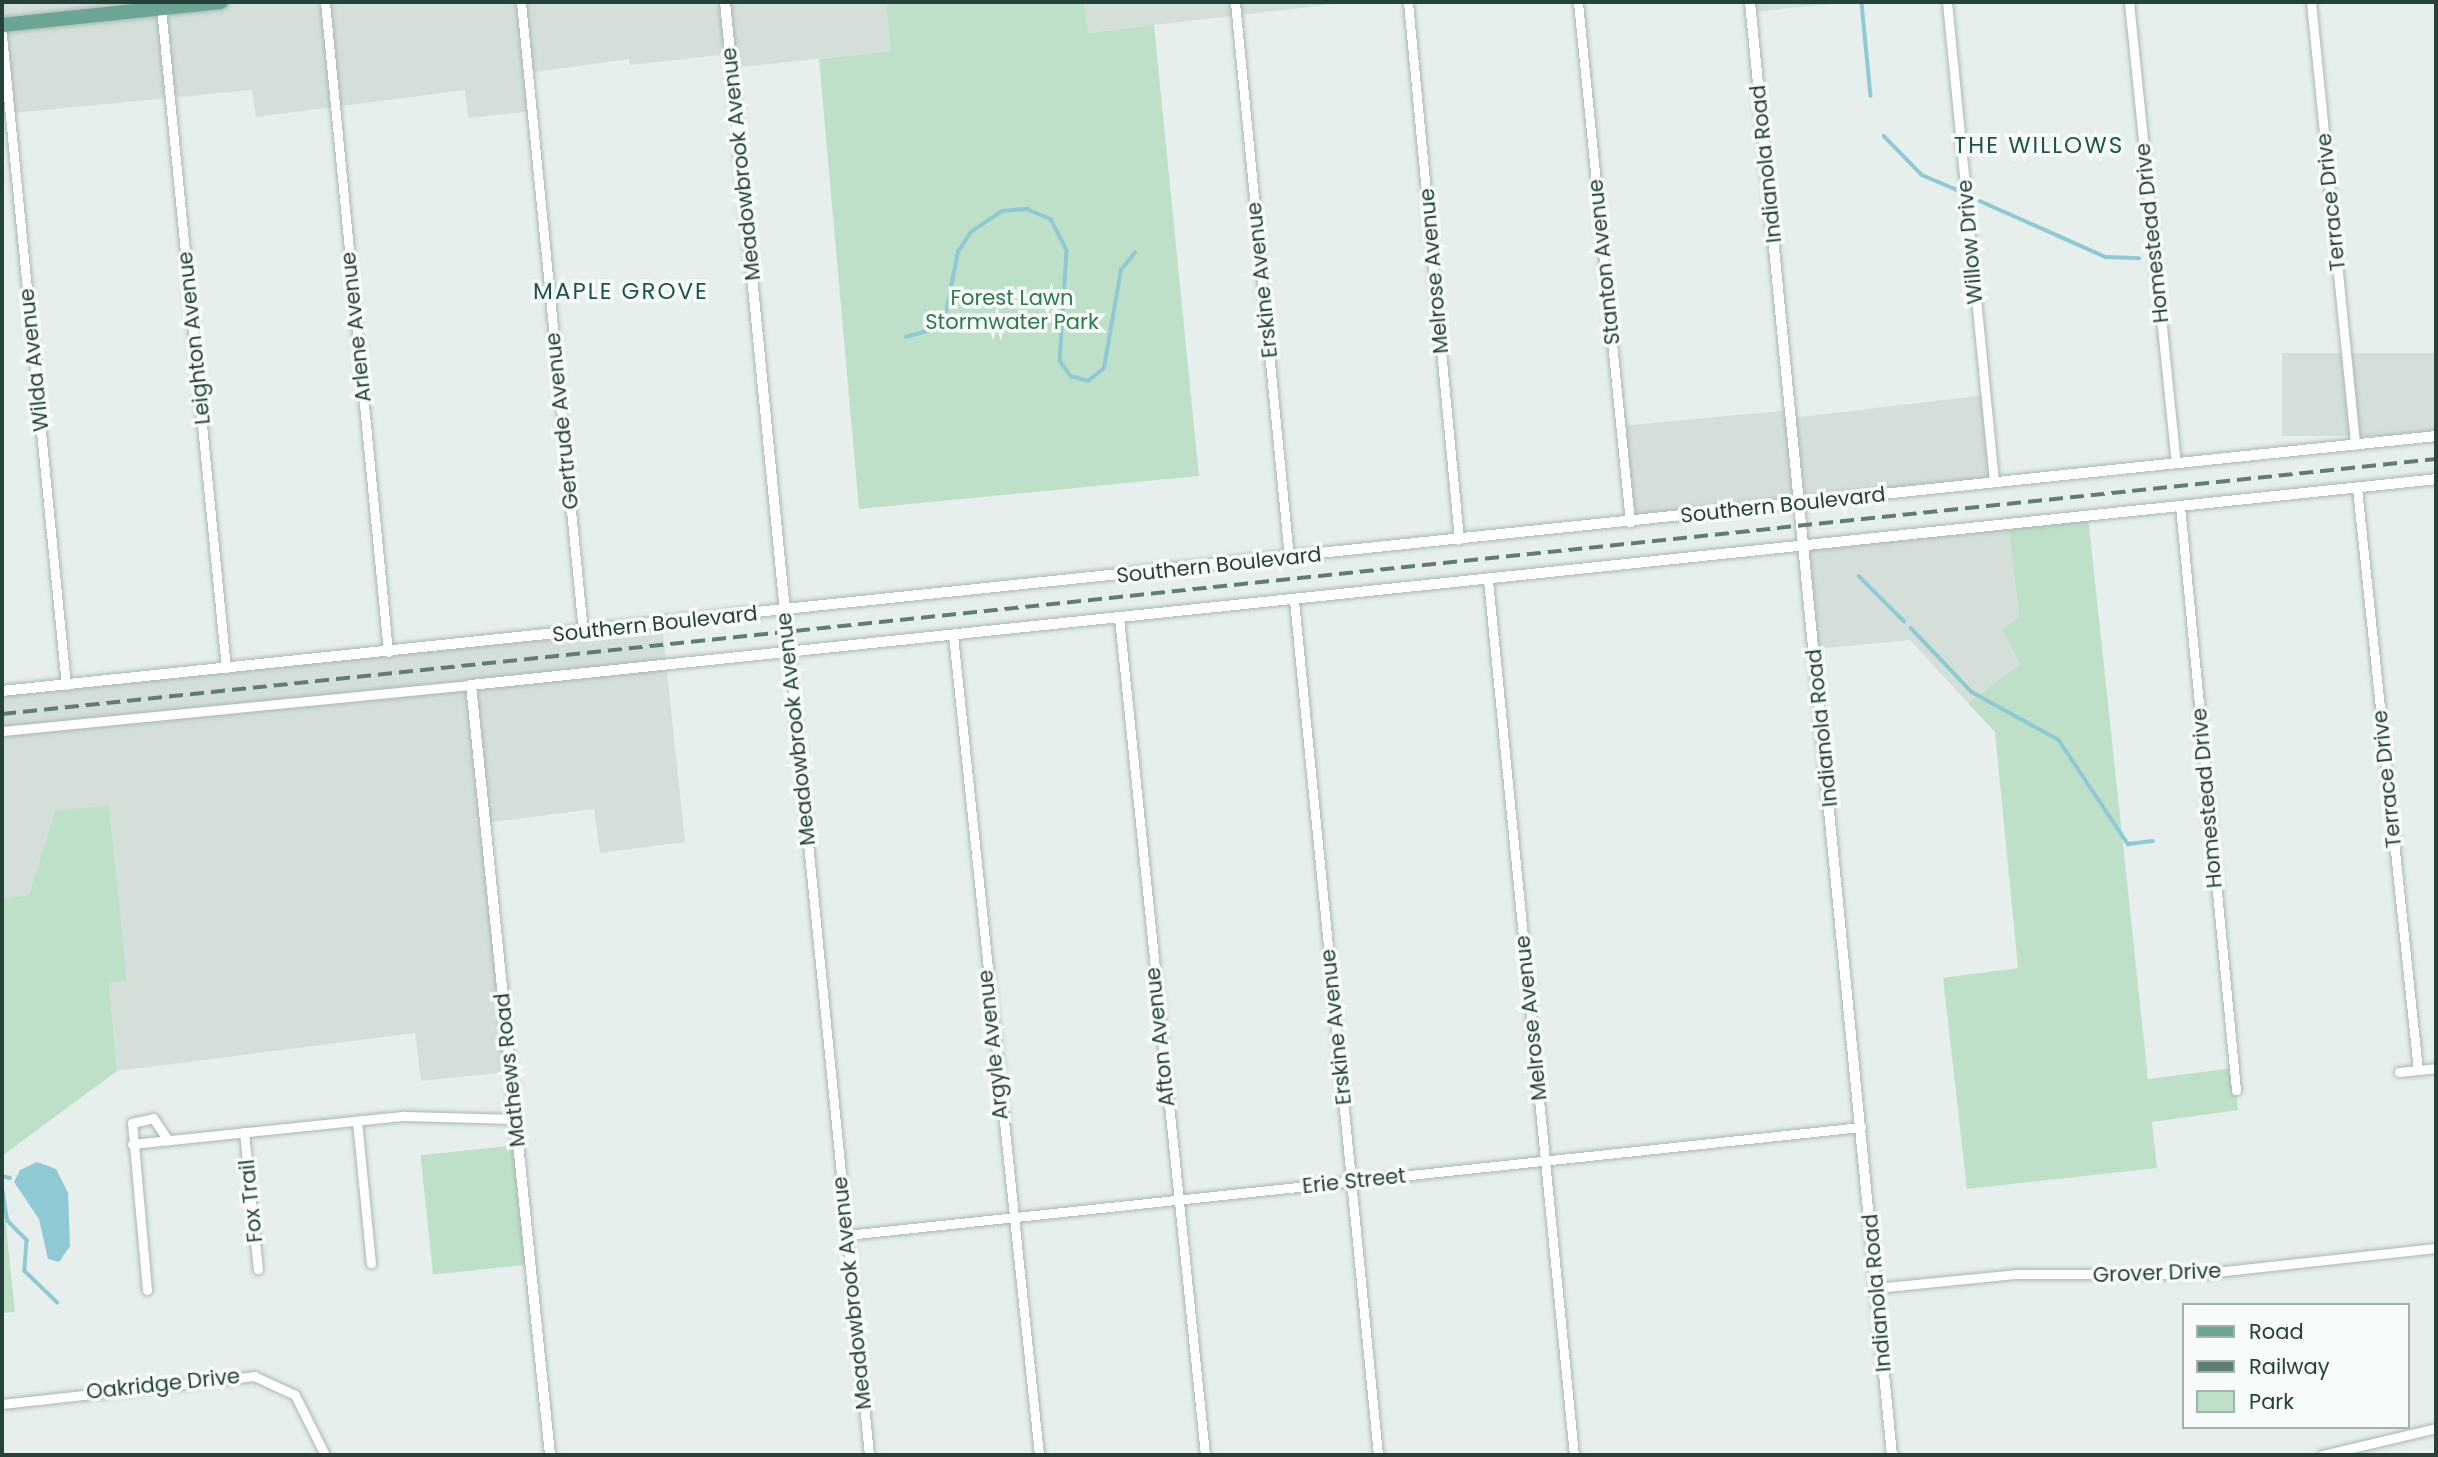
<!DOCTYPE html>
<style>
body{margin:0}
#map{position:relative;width:2438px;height:1457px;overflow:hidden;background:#e6efeb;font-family:Poppins,sans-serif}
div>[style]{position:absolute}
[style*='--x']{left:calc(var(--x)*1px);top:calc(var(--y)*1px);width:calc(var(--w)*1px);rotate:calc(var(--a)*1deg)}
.built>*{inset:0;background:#d4dfda;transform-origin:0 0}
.green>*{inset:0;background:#bfe0c8;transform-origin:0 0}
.water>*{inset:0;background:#8ec9d4}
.stream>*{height:3.5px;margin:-1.75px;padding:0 1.75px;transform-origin:1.75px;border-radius:1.75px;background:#8ec9d4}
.roads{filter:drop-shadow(0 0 2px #a8b8b2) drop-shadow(0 0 2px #a8b8b2)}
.minor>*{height:9px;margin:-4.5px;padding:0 4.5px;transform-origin:4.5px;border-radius:4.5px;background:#fff}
.tertiary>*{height:10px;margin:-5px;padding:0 5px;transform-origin:5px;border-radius:5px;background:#fff}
.primary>*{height:14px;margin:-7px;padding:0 7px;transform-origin:7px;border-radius:7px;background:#6aa596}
.rail>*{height:3.5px;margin-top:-1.75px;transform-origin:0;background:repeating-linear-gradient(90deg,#5f7d75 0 14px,transparent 0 21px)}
span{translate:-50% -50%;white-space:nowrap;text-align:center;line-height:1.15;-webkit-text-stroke:7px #f7fbf9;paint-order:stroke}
.street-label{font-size:21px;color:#24423a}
.park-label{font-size:21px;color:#2d7a4b}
.neighbourhood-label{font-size:23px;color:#1f5548;letter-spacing:2px}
.frame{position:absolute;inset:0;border:4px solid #24423a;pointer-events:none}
.legend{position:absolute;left:2182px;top:1303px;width:228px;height:126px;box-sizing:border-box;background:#f7fbf9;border:2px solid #a3b1ad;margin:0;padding:9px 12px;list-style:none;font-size:21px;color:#24423a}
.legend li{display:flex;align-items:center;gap:14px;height:35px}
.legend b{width:35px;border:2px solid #a3b1ad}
</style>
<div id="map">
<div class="built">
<i style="clip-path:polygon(2px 2px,886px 2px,892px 51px,731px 68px,729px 54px,630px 65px,629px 59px,528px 73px,532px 111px,468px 118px,465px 90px,256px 117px,252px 90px,2px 114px)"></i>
<i style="clip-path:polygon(1084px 2px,1351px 2px,1087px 33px)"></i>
<i style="clip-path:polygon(1750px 2px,1852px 2px,1751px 12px)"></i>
<i style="left:2436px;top:353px;width:83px;height:154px;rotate:90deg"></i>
<i style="clip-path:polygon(1985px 395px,1994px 482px,1630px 522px,1620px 426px,1791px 410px,1792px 418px)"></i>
<i style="clip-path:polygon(2008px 524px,2019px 617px,2002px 631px,2020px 664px,1968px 703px,1910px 640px,1815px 649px,1804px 544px)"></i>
<i style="clip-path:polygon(662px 624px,685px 842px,600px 853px,594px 809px,485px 823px,511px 1072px,421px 1081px,415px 1033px,117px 1071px,109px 983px,126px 981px,109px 806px,55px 812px,29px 895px,2px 899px,2px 691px)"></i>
</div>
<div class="green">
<i style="clip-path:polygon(886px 2px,1084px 2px,1088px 33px,1154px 25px,1199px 476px,859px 509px,819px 59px,891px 51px)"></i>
<i style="clip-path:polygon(2088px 516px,2148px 1079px,2233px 1068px,2238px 1110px,2152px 1122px,2157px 1168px,1967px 1189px,1943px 978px,2018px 968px,1995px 732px,1968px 703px,2020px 664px,2002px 630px,2019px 617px,2008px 524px)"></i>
<i style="clip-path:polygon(109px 805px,127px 981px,109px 983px,117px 1071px,2px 1156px,2px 899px,29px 895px,55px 811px)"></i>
<i style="left:518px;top:1145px;width:120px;height:98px;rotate:84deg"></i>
<i style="clip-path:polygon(2px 1189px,15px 1312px,2px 1313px)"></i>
</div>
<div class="water">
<i style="clip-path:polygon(37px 1162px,56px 1169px,68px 1193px,70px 1246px,59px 1262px,48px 1259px,39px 1219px,14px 1182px,20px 1170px)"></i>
</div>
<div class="stream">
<i style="--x:1862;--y:3;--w:93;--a:84.5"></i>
<i style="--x:1884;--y:136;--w:54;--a:45.7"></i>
<i style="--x:1922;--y:175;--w:39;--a:23"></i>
<i style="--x:1980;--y:201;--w:138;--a:24"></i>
<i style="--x:2106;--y:257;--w:33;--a:2"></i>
<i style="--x:906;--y:337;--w:26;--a:-16"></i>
<i style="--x:931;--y:330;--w:23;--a:-49"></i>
<i style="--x:946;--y:313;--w:62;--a:-78.9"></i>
<i style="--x:958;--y:252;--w:24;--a:-57"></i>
<i style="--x:971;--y:232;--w:37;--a:-34"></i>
<i style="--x:1002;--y:211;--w:25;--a:-5"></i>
<i style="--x:1027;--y:209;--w:26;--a:23"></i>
<i style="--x:1051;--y:219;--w:36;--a:63"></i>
<i style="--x:1067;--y:251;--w:110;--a:93.6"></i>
<i style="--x:1060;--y:361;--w:19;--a:54"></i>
<i style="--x:1071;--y:376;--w:18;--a:16"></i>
<i style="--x:1088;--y:381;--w:21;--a:-39"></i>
<i style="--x:1104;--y:368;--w:99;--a:-80.2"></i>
<i style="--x:1121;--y:270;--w:22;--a:-51"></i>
<i style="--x:1859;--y:576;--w:64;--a:45"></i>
<i style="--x:1911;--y:628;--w:88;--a:46.4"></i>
<i style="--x:1972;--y:692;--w:99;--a:28.9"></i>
<i style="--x:2059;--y:740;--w:125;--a:56.4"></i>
<i style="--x:2128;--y:844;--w:25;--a:-7"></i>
<i style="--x:2;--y:1176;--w:8;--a:14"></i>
<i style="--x:2;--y:1185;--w:36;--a:81"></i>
<i style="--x:8;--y:1221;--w:27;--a:45"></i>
<i style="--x:27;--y:1240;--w:31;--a:94"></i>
<i style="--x:25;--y:1271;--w:45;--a:44.1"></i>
</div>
<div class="roads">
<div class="minor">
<i style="--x:325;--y:2;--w:653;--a:84.46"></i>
<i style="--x:521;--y:2;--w:633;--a:84.38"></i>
<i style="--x:1235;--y:2;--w:559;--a:84.45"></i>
<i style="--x:1408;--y:2;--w:540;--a:84.58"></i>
<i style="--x:1578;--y:2;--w:523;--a:84.29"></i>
<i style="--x:1947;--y:2;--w:482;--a:84.4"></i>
<i style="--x:2129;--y:2;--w:463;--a:84.2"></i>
<i style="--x:2311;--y:2;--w:445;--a:84.3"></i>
<i style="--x:161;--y:8;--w:663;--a:84.38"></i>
<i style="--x:2;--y:35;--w:653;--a:84.38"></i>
<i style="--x:2357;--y:488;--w:585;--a:84.02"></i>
<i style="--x:2180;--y:506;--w:587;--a:84.52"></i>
<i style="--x:1488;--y:580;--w:879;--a:84.39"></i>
<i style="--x:1294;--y:600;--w:859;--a:84.39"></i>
<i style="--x:1119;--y:618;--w:841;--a:84.13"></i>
<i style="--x:953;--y:635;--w:824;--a:84.01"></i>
<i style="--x:789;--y:652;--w:807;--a:84.31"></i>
<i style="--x:2;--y:731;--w:471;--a:-5.6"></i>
<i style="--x:2399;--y:1072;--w:37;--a:-6"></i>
<i style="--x:357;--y:1121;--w:143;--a:84.4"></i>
<i style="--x:244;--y:1132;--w:138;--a:84.2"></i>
<i style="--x:132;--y:1144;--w:274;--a:-5.9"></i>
<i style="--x:405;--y:1116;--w:110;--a:1.6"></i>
<i style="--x:847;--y:1235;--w:1020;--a:-6.08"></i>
<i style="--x:1876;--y:1288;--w:142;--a:-5.7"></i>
<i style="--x:2017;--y:1274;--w:180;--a:0"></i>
<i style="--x:2197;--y:1274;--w:240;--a:-6.2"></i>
<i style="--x:147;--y:1290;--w:168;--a:-95.1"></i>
<i style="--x:132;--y:1123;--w:22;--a:-13"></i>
<i style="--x:153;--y:1118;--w:27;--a:56"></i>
<i style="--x:2;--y:1404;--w:254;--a:-6.3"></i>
<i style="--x:254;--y:1376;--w:45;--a:24.9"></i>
<i style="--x:295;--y:1395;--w:67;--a:63.4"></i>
<i style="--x:2322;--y:1455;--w:117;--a:-13.3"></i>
</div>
<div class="tertiary">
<i style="--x:725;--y:2;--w:653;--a:84.38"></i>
<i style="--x:1750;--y:2;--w:1460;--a:84.42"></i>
<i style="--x:2;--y:691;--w:2447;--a:-5.98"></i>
<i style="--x:550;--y:1455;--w:774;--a:-95.86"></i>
<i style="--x:471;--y:685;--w:1976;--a:-5.98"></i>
</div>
<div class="primary">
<i style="--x:2;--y:25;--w:220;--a:-6"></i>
</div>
</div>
<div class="rail">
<i style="--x:2;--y:714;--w:2447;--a:-5.98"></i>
</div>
<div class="street-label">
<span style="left:741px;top:164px;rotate:-96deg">Meadowbrook Avenue</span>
<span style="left:1766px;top:164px;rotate:-96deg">Indianola Road</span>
<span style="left:2331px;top:202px;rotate:-96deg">Terrace Drive</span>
<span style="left:2152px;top:233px;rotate:-96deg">Homestead Drive</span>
<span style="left:1970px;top:242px;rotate:-95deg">Willow Drive</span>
<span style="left:1604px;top:262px;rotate:-96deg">Stanton Avenue</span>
<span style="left:1434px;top:271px;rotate:-95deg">Melrose Avenue</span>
<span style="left:1262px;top:280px;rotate:-96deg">Erskine Avenue</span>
<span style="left:356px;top:327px;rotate:-96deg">Arlene Avenue</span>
<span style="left:194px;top:338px;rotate:-96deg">Leighton Avenue</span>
<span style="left:34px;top:360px;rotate:-96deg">Wilda Avenue</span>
<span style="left:562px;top:421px;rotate:-96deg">Gertrude Avenue</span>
<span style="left:1783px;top:505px;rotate:-6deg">Southern Boulevard</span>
<span style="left:1219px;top:565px;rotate:-6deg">Southern Boulevard</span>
<span style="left:655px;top:624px;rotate:-6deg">Southern Boulevard</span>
<span style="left:1822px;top:728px;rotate:-96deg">Indianola Road</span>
<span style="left:796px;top:729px;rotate:-96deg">Meadowbrook Avenue</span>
<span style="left:2387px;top:779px;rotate:-96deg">Terrace Drive</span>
<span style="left:2207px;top:798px;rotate:-95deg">Homestead Drive</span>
<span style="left:1531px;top:1018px;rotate:-96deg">Melrose Avenue</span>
<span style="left:1336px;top:1027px;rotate:-96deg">Erskine Avenue</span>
<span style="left:1160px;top:1037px;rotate:-96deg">Afton Avenue</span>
<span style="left:993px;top:1045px;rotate:-96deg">Argyle Avenue</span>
<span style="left:510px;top:1070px;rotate:-96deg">Mathews Road</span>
<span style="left:1354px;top:1181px;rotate:-6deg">Erie Street</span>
<span style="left:251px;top:1201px;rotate:-96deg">Fox Trail</span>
<span style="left:2157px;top:1273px;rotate:-2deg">Grover Drive</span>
<span style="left:852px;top:1293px;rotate:-96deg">Meadowbrook Avenue</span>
<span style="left:1877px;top:1293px;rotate:-95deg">Indianola Road</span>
<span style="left:163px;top:1384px;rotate:-6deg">Oakridge Drive</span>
</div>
<div class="park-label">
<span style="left:1012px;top:310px">Forest Lawn<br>Stormwater Park</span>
</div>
<div class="neighbourhood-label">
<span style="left:2039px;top:145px">THE WILLOWS</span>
<span style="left:621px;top:291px">MAPLE GROVE</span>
</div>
<div class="frame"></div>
<ul class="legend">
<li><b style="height:9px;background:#6aa596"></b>Road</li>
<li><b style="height:9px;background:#5f7d75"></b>Railway</li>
<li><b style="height:19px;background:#bfe0c8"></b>Park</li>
</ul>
</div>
